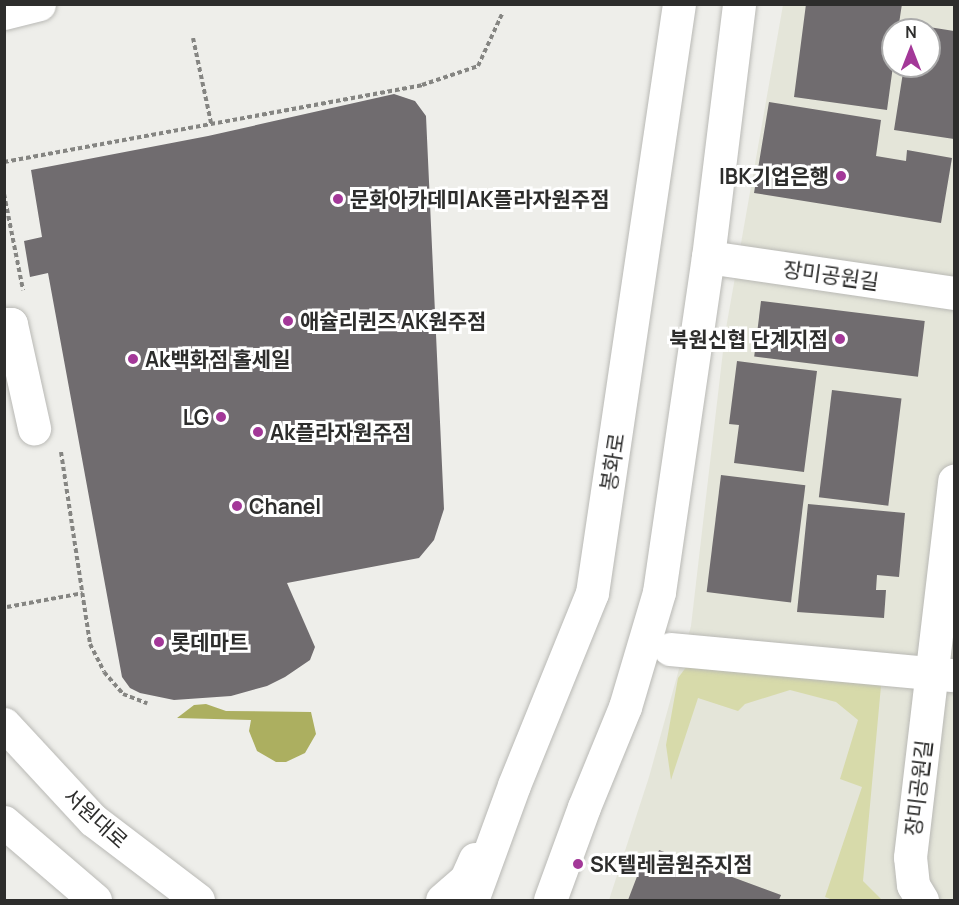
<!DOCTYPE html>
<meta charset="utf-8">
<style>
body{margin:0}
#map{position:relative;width:959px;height:905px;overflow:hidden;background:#eeeeea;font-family:Manrope,"Noto Sans KR",sans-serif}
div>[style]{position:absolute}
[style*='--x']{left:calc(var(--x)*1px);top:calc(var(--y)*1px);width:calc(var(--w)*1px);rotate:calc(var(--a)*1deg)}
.built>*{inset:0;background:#e4e5d9}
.green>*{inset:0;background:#d7daaa}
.water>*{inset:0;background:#acaf60}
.building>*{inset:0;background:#706c6f;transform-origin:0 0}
.path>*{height:4px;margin-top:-2px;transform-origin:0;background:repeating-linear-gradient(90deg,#858582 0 4.5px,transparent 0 7.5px)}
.roads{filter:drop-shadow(0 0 2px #b9b9b5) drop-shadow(0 0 2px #b9b9b5)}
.minor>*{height:33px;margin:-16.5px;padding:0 16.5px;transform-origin:16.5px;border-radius:16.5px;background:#fff}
.dots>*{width:16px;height:16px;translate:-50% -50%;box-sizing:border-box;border:3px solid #fff;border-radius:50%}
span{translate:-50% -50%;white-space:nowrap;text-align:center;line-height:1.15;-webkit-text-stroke:6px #fff;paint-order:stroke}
.poi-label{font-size:21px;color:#2d2d2c;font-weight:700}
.right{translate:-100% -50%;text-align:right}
.left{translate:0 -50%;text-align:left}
.street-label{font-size:21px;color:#2d2d2c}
.frame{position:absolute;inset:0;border:6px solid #2d2d2c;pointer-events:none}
.north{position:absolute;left:881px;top:18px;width:60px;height:60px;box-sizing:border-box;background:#fff;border:2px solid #ababab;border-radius:50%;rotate:0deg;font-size:16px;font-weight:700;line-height:24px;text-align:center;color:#2d2d2c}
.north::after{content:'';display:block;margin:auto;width:21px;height:27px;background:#a33898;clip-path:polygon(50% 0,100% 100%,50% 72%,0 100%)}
</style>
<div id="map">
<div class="built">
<i style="clip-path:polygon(evenodd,783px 5px,954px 5px,954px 900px,609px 900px,649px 777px,691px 626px,725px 334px,783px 5px,893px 30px,929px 30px,929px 66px,893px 66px,893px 30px)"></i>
</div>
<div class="green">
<i style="clip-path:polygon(690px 662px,877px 680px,881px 686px,863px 881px,882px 900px,833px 900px,825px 897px,862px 787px,840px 779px,858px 720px,836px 702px,790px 690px,745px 704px,738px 711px,698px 698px,671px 780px,666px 745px,678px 678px)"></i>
</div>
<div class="water">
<i style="clip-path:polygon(206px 704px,226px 711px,311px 712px,316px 734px,305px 753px,286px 762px,276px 762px,257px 751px,249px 731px,251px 720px,177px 718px,194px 705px)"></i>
</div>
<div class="building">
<i style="clip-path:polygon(806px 4px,902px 4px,898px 30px,893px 30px,893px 66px,887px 110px,794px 97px)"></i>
<i style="clip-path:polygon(910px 24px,954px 31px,954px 139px,894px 130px,904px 66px,929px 66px,929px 30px,909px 30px)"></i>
<i style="clip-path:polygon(394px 94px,415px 101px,426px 116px,444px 509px,434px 540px,419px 558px,287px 583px,315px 647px,310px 660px,285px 677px,267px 686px,231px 696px,174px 700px,140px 693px,130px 688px,122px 677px,48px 273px,30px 277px,24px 241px,42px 237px,31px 170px,208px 136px)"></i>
<i style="clip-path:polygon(769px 102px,881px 120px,876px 156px,906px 161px,907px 150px,952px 158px,941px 223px,754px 193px)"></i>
<i style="left:761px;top:301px;width:165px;height:56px;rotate:7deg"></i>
<i style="clip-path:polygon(737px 361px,817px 371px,804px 472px,734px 463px,739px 425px,729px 424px)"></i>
<i style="left:832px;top:390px;width:70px;height:108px;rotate:7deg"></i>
<i style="left:721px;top:475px;width:85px;height:118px;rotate:7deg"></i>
<i style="clip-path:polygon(808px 504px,905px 513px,899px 577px,877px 575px,876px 590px,886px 590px,884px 618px,797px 612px)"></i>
<i style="clip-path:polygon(659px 850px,781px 895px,779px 900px,628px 900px,646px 853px,657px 857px)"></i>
</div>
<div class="path">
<i style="--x:193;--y:38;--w:87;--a:78"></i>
<i style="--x:4;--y:162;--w:425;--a:-10.4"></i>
<i style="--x:422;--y:85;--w:59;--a:-18.7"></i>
<i style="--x:478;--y:66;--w:57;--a:-65.2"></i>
<i style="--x:4;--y:194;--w:98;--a:78.8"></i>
<i style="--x:61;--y:452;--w:194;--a:81.4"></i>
<i style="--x:90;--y:644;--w:31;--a:63"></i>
<i style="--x:104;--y:672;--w:29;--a:49"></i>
<i style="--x:123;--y:694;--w:26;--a:21"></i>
<i style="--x:7;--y:607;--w:77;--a:-10.4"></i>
</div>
<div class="roads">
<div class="minor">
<i style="--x:4;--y:13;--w:36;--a:-14"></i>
<i style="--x:708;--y:257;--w:249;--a:8.3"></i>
<i style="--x:4;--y:324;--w:7;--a:0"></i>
<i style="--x:11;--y:324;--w:107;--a:77.5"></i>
<i style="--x:670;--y:649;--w:283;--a:5.3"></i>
<i style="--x:4;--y:724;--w:131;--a:47.2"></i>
<i style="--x:93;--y:820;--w:132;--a:37.3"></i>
<i style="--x:4;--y:822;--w:120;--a:40.6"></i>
<i style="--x:442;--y:900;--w:32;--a:-41"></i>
<i style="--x:466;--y:879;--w:22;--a:-66"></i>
<i style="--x:472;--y:900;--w:122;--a:-69.9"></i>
<i style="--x:514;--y:785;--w:207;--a:-67.9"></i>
<i style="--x:592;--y:593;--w:595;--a:-81.6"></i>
<i style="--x:550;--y:900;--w:99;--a:-69.9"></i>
<i style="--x:584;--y:807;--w:108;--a:-67.7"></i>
<i style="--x:625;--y:707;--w:120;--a:-73.5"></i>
<i style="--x:659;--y:592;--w:339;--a:-81.7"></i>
<i style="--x:708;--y:257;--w:255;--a:-83"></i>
<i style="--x:922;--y:900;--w:17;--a:-121"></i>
<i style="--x:913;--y:885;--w:28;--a:-96"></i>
<i style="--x:910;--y:857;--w:379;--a:-83.3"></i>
</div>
</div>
<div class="dots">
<i style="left:841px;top:176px;background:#a33898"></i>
<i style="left:338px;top:199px;background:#a33898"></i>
<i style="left:288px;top:321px;background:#a33898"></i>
<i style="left:840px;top:339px;background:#a33898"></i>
<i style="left:133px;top:359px;background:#a33898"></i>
<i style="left:221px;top:417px;background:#a33898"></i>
<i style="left:258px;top:432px;background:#a33898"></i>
<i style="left:237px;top:506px;background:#a33898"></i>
<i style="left:159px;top:642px;background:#a33898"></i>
<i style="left:578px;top:864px;background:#a33898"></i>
</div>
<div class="poi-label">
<span class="right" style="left:829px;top:176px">IBK기업은행</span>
<span class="left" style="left:350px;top:199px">문화아카데미AK플라자원주점</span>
<span class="left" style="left:300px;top:321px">애슐리퀸즈 AK원주점</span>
<span class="right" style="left:828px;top:339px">북원신협 단계지점</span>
<span class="left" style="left:145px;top:359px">Ak백화점 홀세일</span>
<span class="right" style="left:209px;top:417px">LG</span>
<span class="left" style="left:270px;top:432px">Ak플라자원주점</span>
<span class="left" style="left:249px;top:506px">Chanel</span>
<span class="left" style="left:171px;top:642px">롯데마트</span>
<span class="left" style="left:590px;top:864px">SK텔레콤원주지점</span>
</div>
<div class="street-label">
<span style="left:831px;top:275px;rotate:8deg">장미공원길</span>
<span style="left:612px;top:462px;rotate:-81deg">봉화로</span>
<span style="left:918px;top:788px;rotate:-83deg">장미공원길</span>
<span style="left:96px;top:818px;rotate:42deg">서원대로</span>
</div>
<div class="frame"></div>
<div class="north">N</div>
</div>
